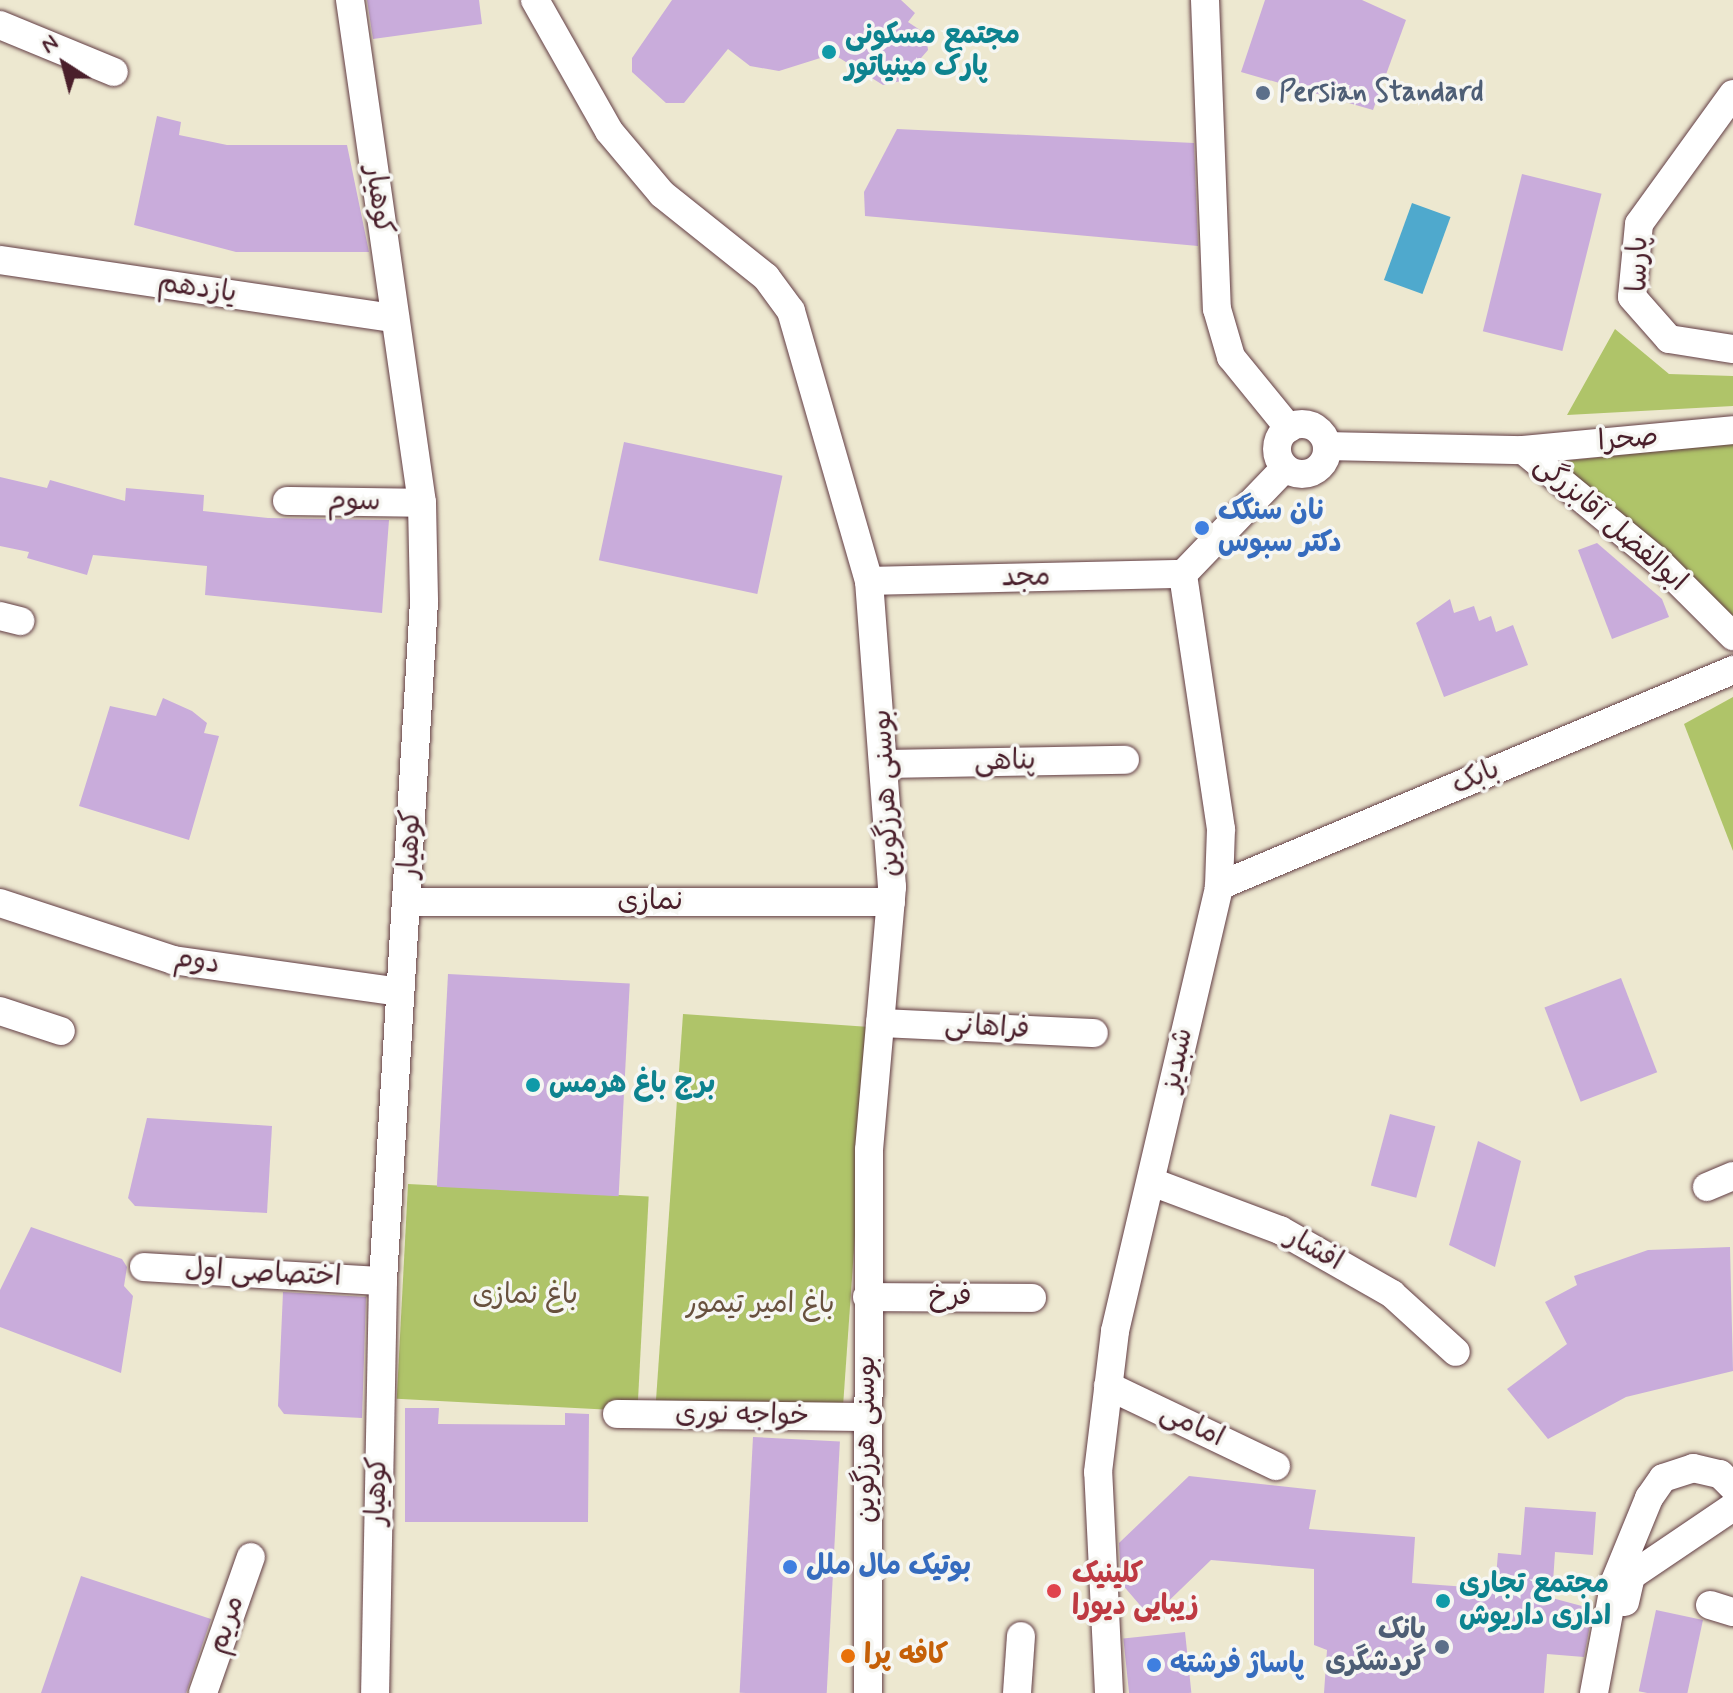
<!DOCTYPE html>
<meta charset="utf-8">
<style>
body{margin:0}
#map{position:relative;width:1733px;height:1693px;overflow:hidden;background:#ede8d0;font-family:Mynerve,"Playpen Sans Arabic",sans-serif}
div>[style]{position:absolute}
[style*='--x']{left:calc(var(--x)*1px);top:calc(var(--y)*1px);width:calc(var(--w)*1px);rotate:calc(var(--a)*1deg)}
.green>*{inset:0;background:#afc469;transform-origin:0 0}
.water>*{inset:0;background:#4fa9cd;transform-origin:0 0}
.building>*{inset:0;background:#c9acdb;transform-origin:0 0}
.roads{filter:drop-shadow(0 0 2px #623d44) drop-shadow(0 0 2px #623d44)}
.minor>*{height:28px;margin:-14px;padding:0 14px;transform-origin:14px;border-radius:14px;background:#fff}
.minor>.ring{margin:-14px;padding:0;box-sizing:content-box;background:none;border:28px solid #fff;border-radius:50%}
.dots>*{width:22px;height:22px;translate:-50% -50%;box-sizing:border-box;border:4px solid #f6f6f2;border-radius:50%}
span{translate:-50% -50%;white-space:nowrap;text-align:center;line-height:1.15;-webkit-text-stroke:7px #f6f6f2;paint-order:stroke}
.culture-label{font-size:28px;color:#0d838f;font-weight:700}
.left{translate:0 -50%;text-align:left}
.service-label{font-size:28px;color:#4e5e75;font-weight:700}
.right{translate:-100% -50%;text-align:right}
.street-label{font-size:28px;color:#4a1f2b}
.shop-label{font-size:28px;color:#366cbe;font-weight:700}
.park-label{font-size:28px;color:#68513e}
.health-label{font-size:28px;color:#be3a42;font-weight:700}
.food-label{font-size:28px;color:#c56008;font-weight:700}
.north{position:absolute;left:24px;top:24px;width:80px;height:80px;-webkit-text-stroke:6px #f6f6f2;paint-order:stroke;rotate:324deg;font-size:22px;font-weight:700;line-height:32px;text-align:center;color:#4a1f2b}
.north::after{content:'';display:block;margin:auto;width:28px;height:36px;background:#4a1f2b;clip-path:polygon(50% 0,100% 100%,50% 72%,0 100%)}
</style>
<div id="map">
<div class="green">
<i style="clip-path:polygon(1615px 329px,1669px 374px,1733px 376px,1733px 406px,1567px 415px)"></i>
<i style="clip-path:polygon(1733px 443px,1733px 620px,1556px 462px)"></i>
<i style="clip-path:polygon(1733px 697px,1733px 851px,1684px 724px)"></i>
<i style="left:683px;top:1014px;width:187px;height:391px;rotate:4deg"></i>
<i style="left:408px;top:1184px;width:241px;height:215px;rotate:3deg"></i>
</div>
<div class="water">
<i style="left:1412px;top:203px;width:41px;height:82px;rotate:20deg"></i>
</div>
<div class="building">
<i style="clip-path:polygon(367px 0,479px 0,482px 24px,373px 39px)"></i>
<i style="clip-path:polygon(672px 0,901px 0,915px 13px,908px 22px,926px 34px,928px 50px,901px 81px,883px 85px,833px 54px,779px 71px,750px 66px,728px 49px,684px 103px,666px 103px,632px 72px,632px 58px)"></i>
<i style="clip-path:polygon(1265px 0,1362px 0,1406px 20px,1373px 110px,1241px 72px)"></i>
<i style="clip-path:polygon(157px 116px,181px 122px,179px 135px,227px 145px,347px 145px,369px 252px,236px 252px,134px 225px)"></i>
<i style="clip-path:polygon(897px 129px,1194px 143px,1198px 246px,865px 216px,864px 192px)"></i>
<i style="left:1522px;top:174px;width:82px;height:162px;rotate:14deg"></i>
<i style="left:624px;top:442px;width:162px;height:121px;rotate:12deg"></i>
<i style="clip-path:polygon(0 477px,47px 488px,50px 480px,125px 501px,126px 488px,204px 495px,203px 511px,268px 518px,389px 520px,382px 613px,205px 595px,207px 566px,93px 555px,87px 575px,27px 558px,29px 552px,0 546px)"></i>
<i style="clip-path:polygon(1597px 543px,1662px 599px,1669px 617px,1612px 639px,1578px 550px)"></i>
<i style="clip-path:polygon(1450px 599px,1454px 613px,1474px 606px,1479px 621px,1491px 616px,1496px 632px,1513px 625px,1528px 665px,1444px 697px,1416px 623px)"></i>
<i style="clip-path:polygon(163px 698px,192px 711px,207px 723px,204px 733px,219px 736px,189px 840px,79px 806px,110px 706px,156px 716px)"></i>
<i style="left:448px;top:974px;width:182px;height:213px;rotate:3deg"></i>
<i style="left:1621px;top:978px;width:101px;height:82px;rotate:69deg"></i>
<i style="left:1390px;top:1114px;width:47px;height:74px;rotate:15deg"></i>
<i style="clip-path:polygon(147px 1118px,272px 1126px,267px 1213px,135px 1206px,128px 1198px)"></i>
<i style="clip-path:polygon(1478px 1141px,1521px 1161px,1495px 1267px,1449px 1245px)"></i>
<i style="clip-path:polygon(31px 1227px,122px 1259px,127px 1267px,124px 1286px,133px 1296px,121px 1373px,0 1327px,0 1290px)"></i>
<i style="clip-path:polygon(1730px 1247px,1733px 1371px,1626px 1397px,1548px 1439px,1507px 1389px,1567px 1344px,1545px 1302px,1577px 1285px,1574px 1276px,1648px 1250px)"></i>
<i style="clip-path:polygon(283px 1292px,366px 1297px,362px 1418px,284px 1414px,278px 1406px)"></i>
<i style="clip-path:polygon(405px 1408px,439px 1408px,438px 1424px,565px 1425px,565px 1413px,589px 1414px,588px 1522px,405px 1522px)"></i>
<i style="left:753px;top:1437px;width:87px;height:256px;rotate:3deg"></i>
<i style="clip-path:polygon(1189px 1476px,1316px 1490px,1309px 1529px,1415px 1537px,1412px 1583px,1495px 1589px,1498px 1553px,1521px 1555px,1525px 1507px,1596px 1512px,1593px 1555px,1555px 1552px,1552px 1598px,1593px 1609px,1584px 1657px,1547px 1654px,1544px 1693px,1324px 1693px,1327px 1650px,1314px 1645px,1314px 1569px,1211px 1560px,1151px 1618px,1121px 1583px,1119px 1543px)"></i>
<i style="clip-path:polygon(81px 1576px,211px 1619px,186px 1693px,41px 1693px)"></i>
<i style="left:1656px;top:1610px;width:48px;height:83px;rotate:12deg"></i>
<i style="left:1185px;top:1632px;width:61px;height:62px;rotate:84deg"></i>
</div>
<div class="roads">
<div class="minor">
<i style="--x:350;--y:0;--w:508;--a:81.85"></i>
<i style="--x:422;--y:503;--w:99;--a:88.8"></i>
<i style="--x:424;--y:602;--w:680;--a:93.46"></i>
<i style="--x:383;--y:1281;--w:412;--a:91.1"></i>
<i style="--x:535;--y:0;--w:150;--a:60.5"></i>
<i style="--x:609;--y:131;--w:82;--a:49.9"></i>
<i style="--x:662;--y:194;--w:133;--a:38.6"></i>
<i style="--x:766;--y:277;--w:42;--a:53.7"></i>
<i style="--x:791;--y:311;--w:281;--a:73.9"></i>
<i style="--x:869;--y:581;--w:307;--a:85.7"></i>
<i style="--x:892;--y:887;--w:264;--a:95"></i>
<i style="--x:869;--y:1150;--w:543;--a:90.11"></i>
<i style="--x:1205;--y:0;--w:309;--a:87.8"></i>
<i style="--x:1217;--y:309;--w:50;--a:73.7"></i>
<i style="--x:1231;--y:357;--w:92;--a:50.8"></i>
<i style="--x:0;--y:25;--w:123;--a:22.4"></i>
<i style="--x:1733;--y:94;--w:160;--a:125.9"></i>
<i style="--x:1639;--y:224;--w:73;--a:95.5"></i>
<i style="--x:1632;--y:297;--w:56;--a:48.6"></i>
<i style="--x:1669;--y:339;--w:65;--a:8.9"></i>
<i style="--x:0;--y:260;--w:399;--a:8.4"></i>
<i class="ring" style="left:1277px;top:424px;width:22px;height:22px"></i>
<i style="--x:1327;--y:446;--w:196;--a:1.2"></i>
<i style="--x:1523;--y:450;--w:176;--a:39.5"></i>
<i style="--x:1659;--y:562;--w:105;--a:45"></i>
<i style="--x:1523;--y:450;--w:211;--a:-5.4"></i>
<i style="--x:287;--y:501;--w:135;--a:0.8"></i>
<i style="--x:1183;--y:574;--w:147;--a:-46.1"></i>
<i style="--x:869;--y:581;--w:314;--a:-1.3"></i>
<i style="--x:0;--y:616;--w:21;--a:14"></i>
<i style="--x:885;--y:764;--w:240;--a:-1"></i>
<i style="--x:1219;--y:886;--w:558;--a:-22.79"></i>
<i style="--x:409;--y:902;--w:482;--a:0"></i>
<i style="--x:0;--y:903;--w:182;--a:18.2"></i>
<i style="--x:173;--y:960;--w:229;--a:8"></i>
<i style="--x:0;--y:1011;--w:64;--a:18.2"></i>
<i style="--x:880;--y:1023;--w:214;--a:2.7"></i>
<i style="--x:1152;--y:1182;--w:137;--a:20.6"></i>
<i style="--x:1280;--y:1230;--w:129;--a:29.7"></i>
<i style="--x:1392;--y:1294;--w:86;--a:42.2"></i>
<i style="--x:1707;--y:1187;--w:28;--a:-23"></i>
<i style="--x:144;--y:1267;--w:239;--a:3.4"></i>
<i style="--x:867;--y:1297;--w:165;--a:0.3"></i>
<i style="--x:1108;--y:1386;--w:186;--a:25.5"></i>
<i style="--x:617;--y:1414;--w:251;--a:0.7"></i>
<i style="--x:1625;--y:1602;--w:27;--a:-77"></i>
<i style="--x:1631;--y:1576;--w:123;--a:-34.1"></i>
<i style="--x:1710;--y:1605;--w:24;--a:17"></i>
<i style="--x:203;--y:1693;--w:144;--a:-70.6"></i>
<i style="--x:1017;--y:1693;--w:57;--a:-86"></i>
<i style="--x:1109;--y:1693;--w:221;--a:-92.8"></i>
<i style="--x:1098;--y:1472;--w:142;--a:-83.1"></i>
<i style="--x:1115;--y:1331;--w:457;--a:-76.8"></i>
<i style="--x:1219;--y:886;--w:57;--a:-88"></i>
<i style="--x:1221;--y:829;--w:258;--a:-98.5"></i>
<i style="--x:1594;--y:1693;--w:114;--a:-79.4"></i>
<i style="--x:1615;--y:1581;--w:90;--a:-67.7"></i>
<i style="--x:1649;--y:1498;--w:24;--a:-55"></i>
<i style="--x:1663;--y:1478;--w:32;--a:-18"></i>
<i style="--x:1693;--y:1468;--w:28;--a:13"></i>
<i style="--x:1720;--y:1474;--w:18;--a:45"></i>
</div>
</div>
<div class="dots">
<i style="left:829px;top:52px;background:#0f9aa8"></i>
<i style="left:1263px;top:93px;background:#5c6f8a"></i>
<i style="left:1202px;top:528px;background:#3f7fe0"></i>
<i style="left:533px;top:1085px;background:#0f9aa8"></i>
<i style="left:790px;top:1567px;background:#3f7fe0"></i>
<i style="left:1054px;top:1591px;background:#e0444e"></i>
<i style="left:1443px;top:1601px;background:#0f9aa8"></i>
<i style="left:1442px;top:1647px;background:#5c6f8a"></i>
<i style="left:848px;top:1656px;background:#e8710a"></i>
<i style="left:1154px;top:1665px;background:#3f7fe0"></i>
</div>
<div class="culture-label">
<span class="left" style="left:845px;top:52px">مجتمع مسکونی<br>پارک مینیاتور</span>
<span class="left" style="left:549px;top:1085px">برج باغ هرمس</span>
<span class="left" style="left:1459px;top:1601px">مجتمع تجاری<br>اداری داریوش</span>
</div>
<div class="service-label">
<span class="left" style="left:1279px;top:93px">Persian Standard</span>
<span class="right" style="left:1426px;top:1647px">بانک<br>گردشگری</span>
</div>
<div class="street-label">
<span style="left:378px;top:200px;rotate:82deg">کوهیار</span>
<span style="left:1639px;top:264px;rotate:-89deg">پارسا</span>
<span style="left:197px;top:289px;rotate:8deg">یازدهم</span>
<span style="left:1628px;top:440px;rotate:-5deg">صحرا</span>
<span style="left:354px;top:502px;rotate:1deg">سوم</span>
<span style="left:1610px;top:524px;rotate:41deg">ابوالفضل آقابزرگی</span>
<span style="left:1026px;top:578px;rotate:-1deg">مجد</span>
<span style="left:1005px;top:762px;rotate:-1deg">پناهی</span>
<span style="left:1476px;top:778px;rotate:-23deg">بابک</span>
<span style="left:887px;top:793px;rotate:-93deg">بوسنی هرزگوین</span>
<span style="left:411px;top:844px;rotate:-88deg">کوهیار</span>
<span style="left:650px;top:902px">نمازی</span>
<span style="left:197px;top:962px;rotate:10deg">دوم</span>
<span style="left:987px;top:1028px;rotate:3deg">فراهانی</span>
<span style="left:1178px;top:1060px;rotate:-78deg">شبدیز</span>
<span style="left:1314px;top:1250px;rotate:29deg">افشار</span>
<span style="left:263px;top:1274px;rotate:3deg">اختصاصی اول</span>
<span style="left:950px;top:1297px">فرخ</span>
<span style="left:742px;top:1416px;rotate:1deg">خواجه نوری</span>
<span style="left:1192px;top:1426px;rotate:25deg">امامی</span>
<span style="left:867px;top:1439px;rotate:-90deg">بوسنی هرزگوین</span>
<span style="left:378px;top:1491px;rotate:-89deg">کوهیار</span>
<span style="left:227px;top:1625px;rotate:-71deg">مریم</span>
</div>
<div class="shop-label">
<span class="left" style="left:1218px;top:528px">نان سنگک<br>دکتر سبوس</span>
<span class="left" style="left:806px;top:1567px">بوتیک مال ملل</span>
<span class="left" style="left:1170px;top:1665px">پاساژ فرشته</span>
</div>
<div class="park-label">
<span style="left:525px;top:1296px">باغ نمازی</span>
<span style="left:760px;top:1305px">باغ امیر تیمور</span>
</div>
<div class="health-label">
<span class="left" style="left:1072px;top:1591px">کلینیک<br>زیبایی دیورا</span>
</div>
<div class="food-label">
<span class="left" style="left:864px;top:1656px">کافه پرا</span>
</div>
<div class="north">N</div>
</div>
